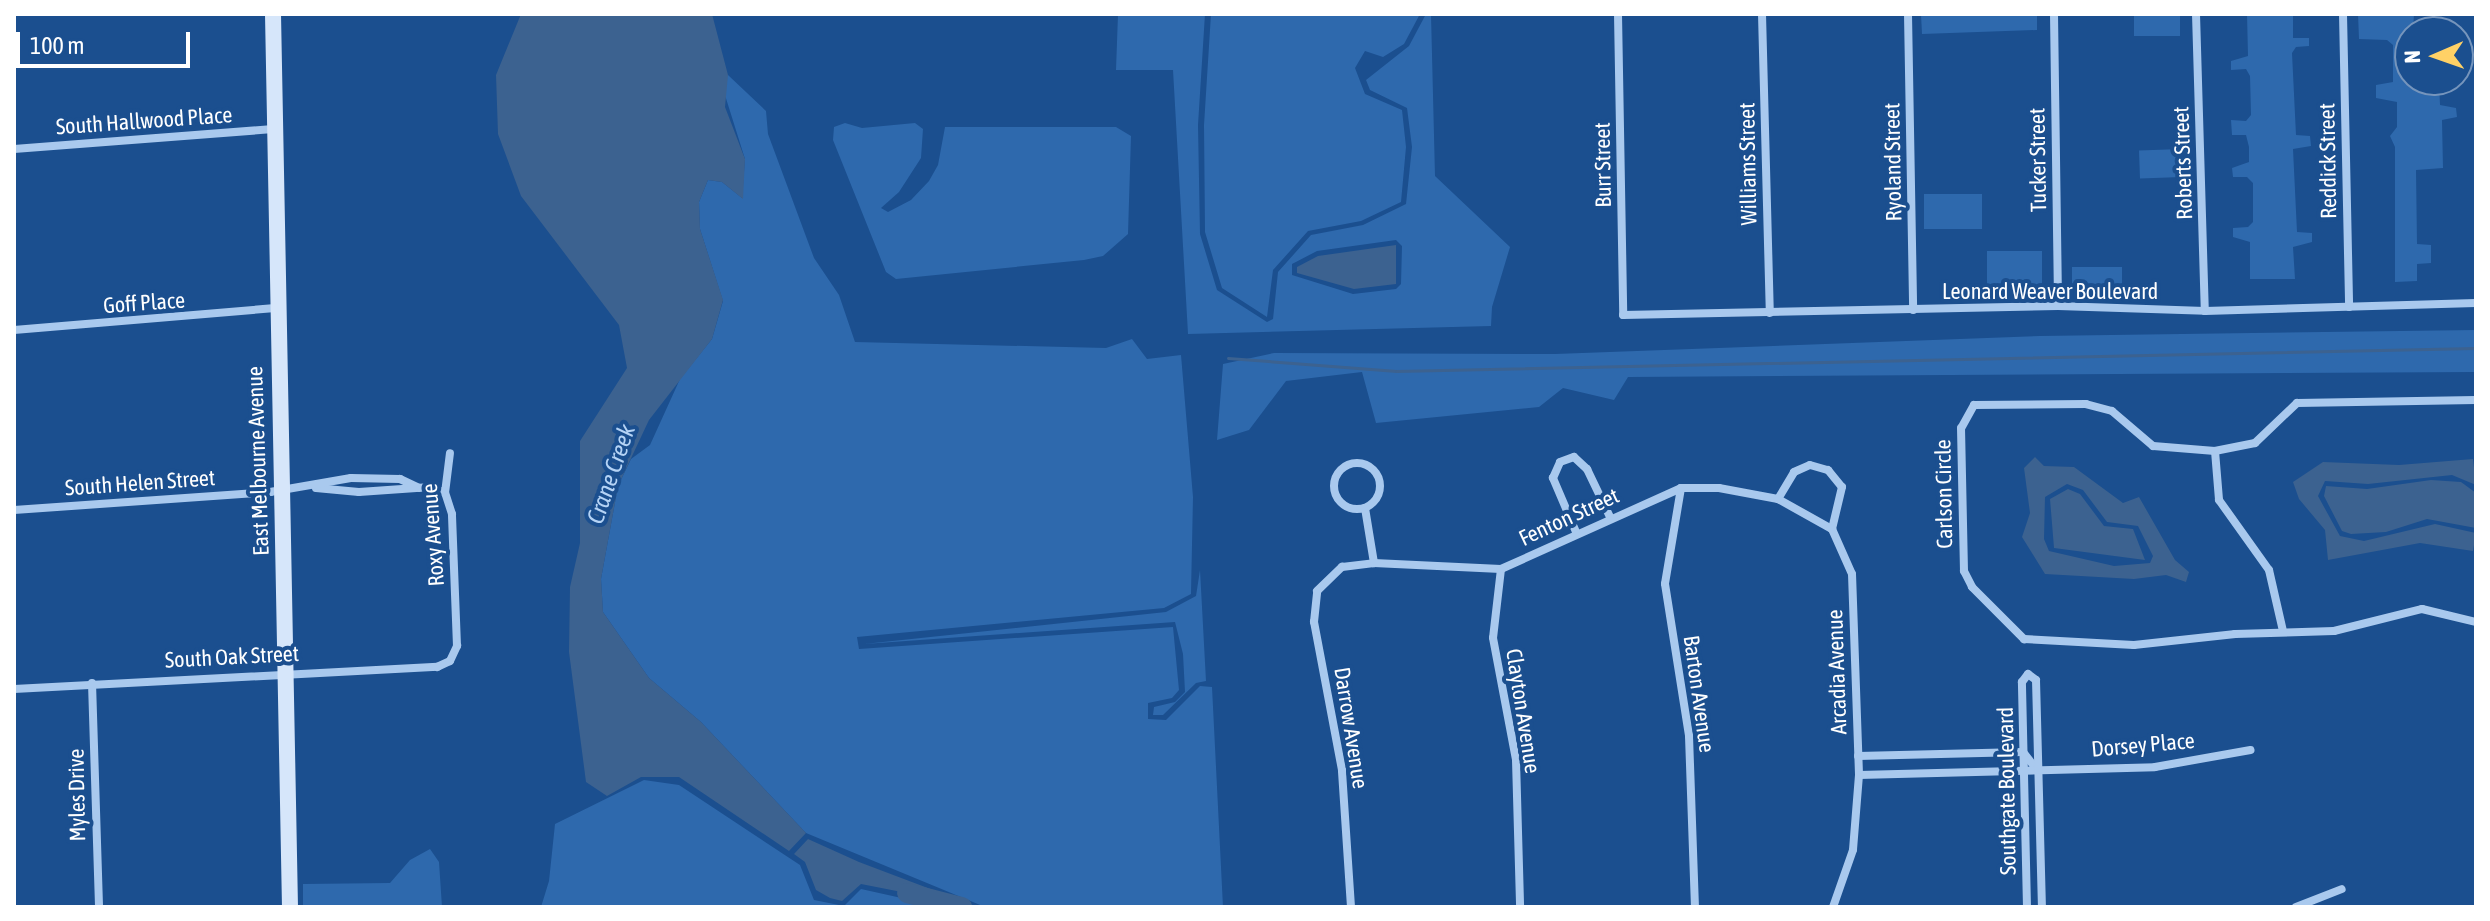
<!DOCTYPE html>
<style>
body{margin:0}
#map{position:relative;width:2490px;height:921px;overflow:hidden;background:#1b4f8f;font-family:"Asap Condensed",sans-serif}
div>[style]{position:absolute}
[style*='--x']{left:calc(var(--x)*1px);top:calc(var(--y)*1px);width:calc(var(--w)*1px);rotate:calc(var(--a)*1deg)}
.green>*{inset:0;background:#2e69ad;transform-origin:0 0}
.water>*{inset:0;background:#3c6290}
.stream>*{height:3px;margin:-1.5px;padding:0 1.5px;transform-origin:1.5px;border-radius:1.5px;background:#3c6290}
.river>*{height:20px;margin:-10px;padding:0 10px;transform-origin:10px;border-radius:10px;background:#3c6290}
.street>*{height:8px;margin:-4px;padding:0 4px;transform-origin:4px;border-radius:4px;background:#a9c9ee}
.street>.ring{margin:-4px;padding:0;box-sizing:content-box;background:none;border:8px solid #a9c9ee;border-radius:50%}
.secondary>*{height:16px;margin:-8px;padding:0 8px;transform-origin:8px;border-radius:8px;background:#d6e6fa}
span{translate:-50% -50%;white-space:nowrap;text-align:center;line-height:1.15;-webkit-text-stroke:8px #1b4f8f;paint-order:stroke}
.street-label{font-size:22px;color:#fff}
.water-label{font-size:24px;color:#b5d3f5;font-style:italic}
.frame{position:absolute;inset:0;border:16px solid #fff;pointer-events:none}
.north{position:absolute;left:2394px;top:16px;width:80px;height:80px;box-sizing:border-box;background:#1b4f8f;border:2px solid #7695bc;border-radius:50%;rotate:268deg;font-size:22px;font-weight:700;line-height:32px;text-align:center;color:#fff}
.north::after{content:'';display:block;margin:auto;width:28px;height:36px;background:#ffd166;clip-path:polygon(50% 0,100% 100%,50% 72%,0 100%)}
.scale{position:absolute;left:16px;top:32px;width:174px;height:36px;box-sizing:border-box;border:4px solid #fff;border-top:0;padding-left:10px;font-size:24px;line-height:28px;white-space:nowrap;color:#fff;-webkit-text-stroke:6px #1b4f8f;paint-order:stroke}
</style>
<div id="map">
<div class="green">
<i style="clip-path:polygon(evenodd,1118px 14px,1205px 14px,1198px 125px,1200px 234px,1217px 290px,1267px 322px,1273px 319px,1278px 272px,1311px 235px,1363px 225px,1406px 204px,1412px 147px,1407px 108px,1370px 90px,1366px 80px,1409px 46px,1426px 14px,1431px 14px,1435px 176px,1510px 247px,1492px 307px,1491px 326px,1188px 334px,1173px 70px,1116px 70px,1118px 14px,1396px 240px,1402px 246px,1401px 284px,1396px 289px,1353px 294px,1292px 275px,1292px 264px,1317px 251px,1396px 240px)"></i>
<i style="clip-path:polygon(1211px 14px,1420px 14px,1404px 44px,1383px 57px,1365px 51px,1355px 68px,1365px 94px,1402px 110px,1406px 147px,1401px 202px,1361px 221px,1308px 231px,1273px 270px,1267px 317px,1222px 288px,1205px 232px,1204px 125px)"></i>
<i style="clip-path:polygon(1921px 14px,2037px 14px,2037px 30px,1922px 34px)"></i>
<i style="left:2134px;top:14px;width:46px;height:22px"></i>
<i style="clip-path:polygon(2247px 14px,2293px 14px,2293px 38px,2309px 38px,2309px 46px,2296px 47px,2292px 53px,2296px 135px,2310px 136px,2311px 146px,2293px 149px,2297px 232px,2312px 233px,2312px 242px,2293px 247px,2295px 279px,2250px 279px,2250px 242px,2233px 237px,2233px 228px,2248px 227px,2253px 222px,2253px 183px,2247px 177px,2233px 177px,2232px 168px,2249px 162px,2249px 147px,2246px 135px,2232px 135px,2231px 120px,2246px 121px,2251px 115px,2250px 76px,2246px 69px,2231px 70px,2231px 61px,2248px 56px)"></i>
<i style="clip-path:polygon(2358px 14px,2414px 14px,2410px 80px,2439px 80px,2440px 105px,2456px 108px,2457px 117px,2442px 120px,2443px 168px,2416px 170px,2417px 244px,2431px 245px,2431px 263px,2417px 264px,2417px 281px,2395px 282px,2395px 147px,2390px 136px,2397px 127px,2397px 102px,2376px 98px,2376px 85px,2393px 82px,2393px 45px,2387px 40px,2359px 39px)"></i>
<i style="clip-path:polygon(728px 75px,766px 111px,768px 134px,814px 258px,839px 295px,855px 342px,1106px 348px,1132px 339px,1147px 359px,1181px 355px,1193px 497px,1191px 594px,1164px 608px,857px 637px,859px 649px,1173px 627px,1179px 690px,1172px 698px,1148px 703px,1148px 719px,1166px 720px,1200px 686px,1212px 687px,1223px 907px,985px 907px,806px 833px,701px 722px,649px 678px,603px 612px,601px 579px,618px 486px,631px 459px,650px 445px,680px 379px,712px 339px,723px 301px,700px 229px,699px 202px,708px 180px,722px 182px,742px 198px,745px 159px,719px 76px)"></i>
<i style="clip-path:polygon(845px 123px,862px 128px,915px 123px,923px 129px,921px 158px,899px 192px,881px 208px,888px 212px,911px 200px,929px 181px,938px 165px,945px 127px,1116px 127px,1131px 136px,1128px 234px,1103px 256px,1084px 260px,896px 279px,886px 272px,833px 140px,834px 127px)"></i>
<i style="left:2181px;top:149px;width:28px;height:42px;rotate:88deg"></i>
<i style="left:1982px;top:194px;width:35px;height:58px;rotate:90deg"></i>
<i style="left:2042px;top:251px;width:42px;height:55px;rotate:90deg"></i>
<i style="left:2072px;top:267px;width:50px;height:24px"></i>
<i style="clip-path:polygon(2476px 330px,2476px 372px,1628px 377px,1614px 400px,1563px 388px,1539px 407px,1376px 423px,1362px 372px,1286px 381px,1249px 430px,1217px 440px,1223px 364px,1274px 353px,1555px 354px,2040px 336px)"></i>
<i style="clip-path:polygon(1200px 570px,1206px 681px,1196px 683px,1163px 715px,1153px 715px,1154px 707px,1175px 702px,1185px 692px,1183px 654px,1175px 622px,864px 644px,1166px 612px,1196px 596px)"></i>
<i style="clip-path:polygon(644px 780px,679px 785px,800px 865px,814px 900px,844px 906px,861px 889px,942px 907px,541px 907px,549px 881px,555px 824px)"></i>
<i style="clip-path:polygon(430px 849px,439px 862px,442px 907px,303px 907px,303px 884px,390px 883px,410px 860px)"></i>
</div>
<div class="water">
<i style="clip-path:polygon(521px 14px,712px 14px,728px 75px,725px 107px,745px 159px,743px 199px,722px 182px,708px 180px,699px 202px,700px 229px,723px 300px,712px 339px,649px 420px,618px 486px,601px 579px,603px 612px,649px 678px,701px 722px,806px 833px,789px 851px,679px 777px,641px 777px,607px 796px,586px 782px,569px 652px,570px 587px,580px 543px,580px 441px,627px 368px,619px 325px,521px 196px,498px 134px,496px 75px)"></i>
<i style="clip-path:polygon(1396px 245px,1396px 284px,1354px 289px,1297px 273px,1297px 267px,1318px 256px)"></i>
<i style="clip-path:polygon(evenodd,2035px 457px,2044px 466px,2074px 467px,2123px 503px,2139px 497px,2175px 560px,2189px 572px,2186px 582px,2166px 575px,2134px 579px,2045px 574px,2022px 537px,2030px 513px,2024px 468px,2035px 457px,2067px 484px,2083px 490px,2107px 522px,2138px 526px,2153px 556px,2150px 563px,2114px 566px,2049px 551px,2044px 539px,2045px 497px,2067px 484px)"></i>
<i style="clip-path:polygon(2473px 459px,2476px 485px,2452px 475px,2368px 484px,2325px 481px,2318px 496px,2340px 536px,2364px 541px,2435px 524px,2476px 533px,2473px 551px,2420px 543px,2328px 560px,2325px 530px,2299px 499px,2293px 482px,2323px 462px,2399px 465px)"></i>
<i style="clip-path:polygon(2431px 480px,2461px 482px,2476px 493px,2476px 528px,2427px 519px,2386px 532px,2351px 534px,2342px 531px,2324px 496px,2326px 486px,2367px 489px)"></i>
<i style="clip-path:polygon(2068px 489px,2080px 494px,2104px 526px,2133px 529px,2145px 560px,2054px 548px,2050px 499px)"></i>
<i style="clip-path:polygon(808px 839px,859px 862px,978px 907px,861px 884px,842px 901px,830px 898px,816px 890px,805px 862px,794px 854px)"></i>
</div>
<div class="stream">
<i style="--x:1228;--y:358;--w:169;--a:4.4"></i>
<i style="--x:1396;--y:371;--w:1080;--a:-1.22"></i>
</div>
<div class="river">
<i style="--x:907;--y:893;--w:57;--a:14.3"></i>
</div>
<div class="street">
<i style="--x:1618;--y:14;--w:301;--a:89"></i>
<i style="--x:1623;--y:315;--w:435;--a:-1.2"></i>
<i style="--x:2058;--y:306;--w:147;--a:1.9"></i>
<i style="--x:2205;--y:311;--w:271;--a:-1.7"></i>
<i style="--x:1762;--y:14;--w:299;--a:88.5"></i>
<i style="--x:1908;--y:14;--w:296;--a:89"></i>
<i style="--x:2054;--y:14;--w:292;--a:89.2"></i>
<i style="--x:2196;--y:14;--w:297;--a:88.3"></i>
<i style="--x:2343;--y:14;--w:293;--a:88.8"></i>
<i style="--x:14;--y:149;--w:263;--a:-4.4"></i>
<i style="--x:14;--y:330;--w:262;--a:-4.8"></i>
<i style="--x:2476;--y:400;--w:179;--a:179"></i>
<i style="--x:2297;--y:403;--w:58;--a:136.4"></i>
<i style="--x:2255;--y:443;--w:41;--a:168.7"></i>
<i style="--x:2215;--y:451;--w:62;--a:-175.4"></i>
<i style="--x:2153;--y:446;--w:54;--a:-139.5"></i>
<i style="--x:2112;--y:411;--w:27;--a:-165"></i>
<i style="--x:2086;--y:404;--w:112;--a:179.5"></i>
<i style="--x:1974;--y:405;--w:26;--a:119"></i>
<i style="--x:1961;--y:428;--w:143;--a:88.8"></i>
<i style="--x:1964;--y:571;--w:18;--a:63"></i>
<i style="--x:1972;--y:587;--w:74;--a:45"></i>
<i style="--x:2024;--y:639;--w:110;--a:3.1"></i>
<i style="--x:2134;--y:645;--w:102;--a:-6.2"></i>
<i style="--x:2235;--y:634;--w:99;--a:-1.7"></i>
<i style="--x:2334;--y:631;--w:91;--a:-14"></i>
<i style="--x:2422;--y:609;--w:56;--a:13.5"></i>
<i style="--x:2215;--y:451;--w:49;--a:85.3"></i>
<i style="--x:2219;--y:500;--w:86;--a:54.5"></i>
<i style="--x:2269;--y:570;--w:63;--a:77.1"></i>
<i class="ring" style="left:1334px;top:463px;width:38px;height:38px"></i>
<i style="--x:316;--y:488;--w:43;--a:5.3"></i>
<i style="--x:359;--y:492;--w:72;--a:-4"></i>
<i style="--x:431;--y:487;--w:15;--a:23"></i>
<i style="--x:1681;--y:488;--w:97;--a:99.5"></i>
<i style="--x:1665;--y:584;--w:154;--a:81"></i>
<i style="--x:1689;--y:736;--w:171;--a:88"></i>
<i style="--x:1778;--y:499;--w:31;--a:-59"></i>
<i style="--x:1794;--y:472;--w:17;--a:-24"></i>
<i style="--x:1810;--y:465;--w:19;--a:16"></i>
<i style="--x:1828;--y:470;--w:22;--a:51"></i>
<i style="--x:1842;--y:487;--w:43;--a:103.4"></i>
<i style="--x:1365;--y:508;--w:56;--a:80.7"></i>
<i style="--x:14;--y:510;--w:257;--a:-4"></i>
<i style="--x:270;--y:492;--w:82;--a:-9.8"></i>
<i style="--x:351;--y:478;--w:49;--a:1.2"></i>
<i style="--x:400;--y:479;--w:21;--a:25"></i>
<i style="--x:1576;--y:532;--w:59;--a:-113.1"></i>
<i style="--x:1553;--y:478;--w:17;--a:-66"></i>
<i style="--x:1560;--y:462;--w:15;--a:-20"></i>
<i style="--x:1574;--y:457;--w:18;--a:43"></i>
<i style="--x:1587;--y:469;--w:53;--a:64.4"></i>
<i style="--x:1501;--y:569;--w:69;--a:96.6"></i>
<i style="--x:1493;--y:638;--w:124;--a:79.3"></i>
<i style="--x:1516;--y:760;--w:147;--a:88.4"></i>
<i style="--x:92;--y:683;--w:224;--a:88.2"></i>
<i style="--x:14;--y:689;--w:424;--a:-3"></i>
<i style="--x:437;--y:667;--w:14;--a:-25"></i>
<i style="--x:450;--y:661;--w:17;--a:-65"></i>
<i style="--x:457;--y:646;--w:132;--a:-92.2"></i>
<i style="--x:452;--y:514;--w:22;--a:-108"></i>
<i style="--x:445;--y:493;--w:40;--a:-82.9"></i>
<i style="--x:1858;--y:756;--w:165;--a:-1.4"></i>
<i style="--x:2023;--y:752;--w:23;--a:52"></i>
<i style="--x:1859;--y:775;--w:296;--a:-1.5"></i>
<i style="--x:2155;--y:767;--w:97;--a:-10.1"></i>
<i style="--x:1351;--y:907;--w:137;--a:-93.8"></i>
<i style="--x:1342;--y:770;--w:151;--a:-100.7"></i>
<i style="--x:1314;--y:622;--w:31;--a:-84"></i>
<i style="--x:1317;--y:591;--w:35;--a:-44"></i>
<i style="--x:1342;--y:567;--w:32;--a:-7"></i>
<i style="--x:1374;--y:563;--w:127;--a:2.7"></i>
<i style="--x:1501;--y:569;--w:197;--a:-24.2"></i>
<i style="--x:1681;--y:488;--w:38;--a:0"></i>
<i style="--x:1719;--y:488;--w:60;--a:10.6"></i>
<i style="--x:1778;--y:499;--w:62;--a:29.1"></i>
<i style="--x:1832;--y:529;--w:49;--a:66"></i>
<i style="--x:1852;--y:574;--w:201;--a:88"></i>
<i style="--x:1859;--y:775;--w:75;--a:94.6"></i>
<i style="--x:1853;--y:850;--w:60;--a:109.3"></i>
<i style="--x:2027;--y:907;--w:225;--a:-91.3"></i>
<i style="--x:2022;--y:682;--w:10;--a:-53"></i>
<i style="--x:2028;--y:674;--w:10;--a:37"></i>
<i style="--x:2036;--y:680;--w:227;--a:88.5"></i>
<i style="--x:2296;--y:907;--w:49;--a:-21.4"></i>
</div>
<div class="secondary">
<i style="--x:273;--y:14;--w:893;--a:88.91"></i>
</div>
<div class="street-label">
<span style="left:144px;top:121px;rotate:-4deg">South Hallwood Place</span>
<span style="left:2038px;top:160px;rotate:-91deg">Tucker Street</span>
<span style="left:2328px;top:161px;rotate:-91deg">Reddick Street</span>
<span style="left:1893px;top:162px;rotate:-91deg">Ryoland Street</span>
<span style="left:2183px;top:163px;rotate:-92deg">Roberts Street</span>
<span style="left:1748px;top:164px;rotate:-91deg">Williams Street</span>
<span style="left:1603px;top:165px;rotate:-91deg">Burr Street</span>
<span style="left:2050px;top:292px">Leonard Weaver Boulevard</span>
<span style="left:144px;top:303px;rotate:-4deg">Goff Place</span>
<span style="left:258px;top:461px;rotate:-92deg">East Melbourne Avenue</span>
<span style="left:140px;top:483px;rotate:-4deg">South Helen Street</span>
<span style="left:1944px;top:494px;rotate:-91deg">Carlson Circle</span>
<span style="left:1569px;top:517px;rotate:-25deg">Fenton Street</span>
<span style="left:433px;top:535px;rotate:-94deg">Roxy Avenue</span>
<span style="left:232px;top:657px;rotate:-3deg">South Oak Street</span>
<span style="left:1837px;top:672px;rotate:-92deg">Arcadia Avenue</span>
<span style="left:1699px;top:694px;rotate:82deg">Barton Avenue</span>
<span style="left:1523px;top:711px;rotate:81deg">Clayton Avenue</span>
<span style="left:1351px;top:728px;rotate:81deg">Darrow Avenue</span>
<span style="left:2143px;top:745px;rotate:-5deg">Dorsey Place</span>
<span style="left:2007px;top:791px;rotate:-91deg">Southgate Boulevard</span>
<span style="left:77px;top:795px;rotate:-91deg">Myles Drive</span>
</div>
<div class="water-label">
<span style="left:611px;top:474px;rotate:-71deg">Crane Creek</span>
</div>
<div class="frame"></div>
<div class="north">N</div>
<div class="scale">100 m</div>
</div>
